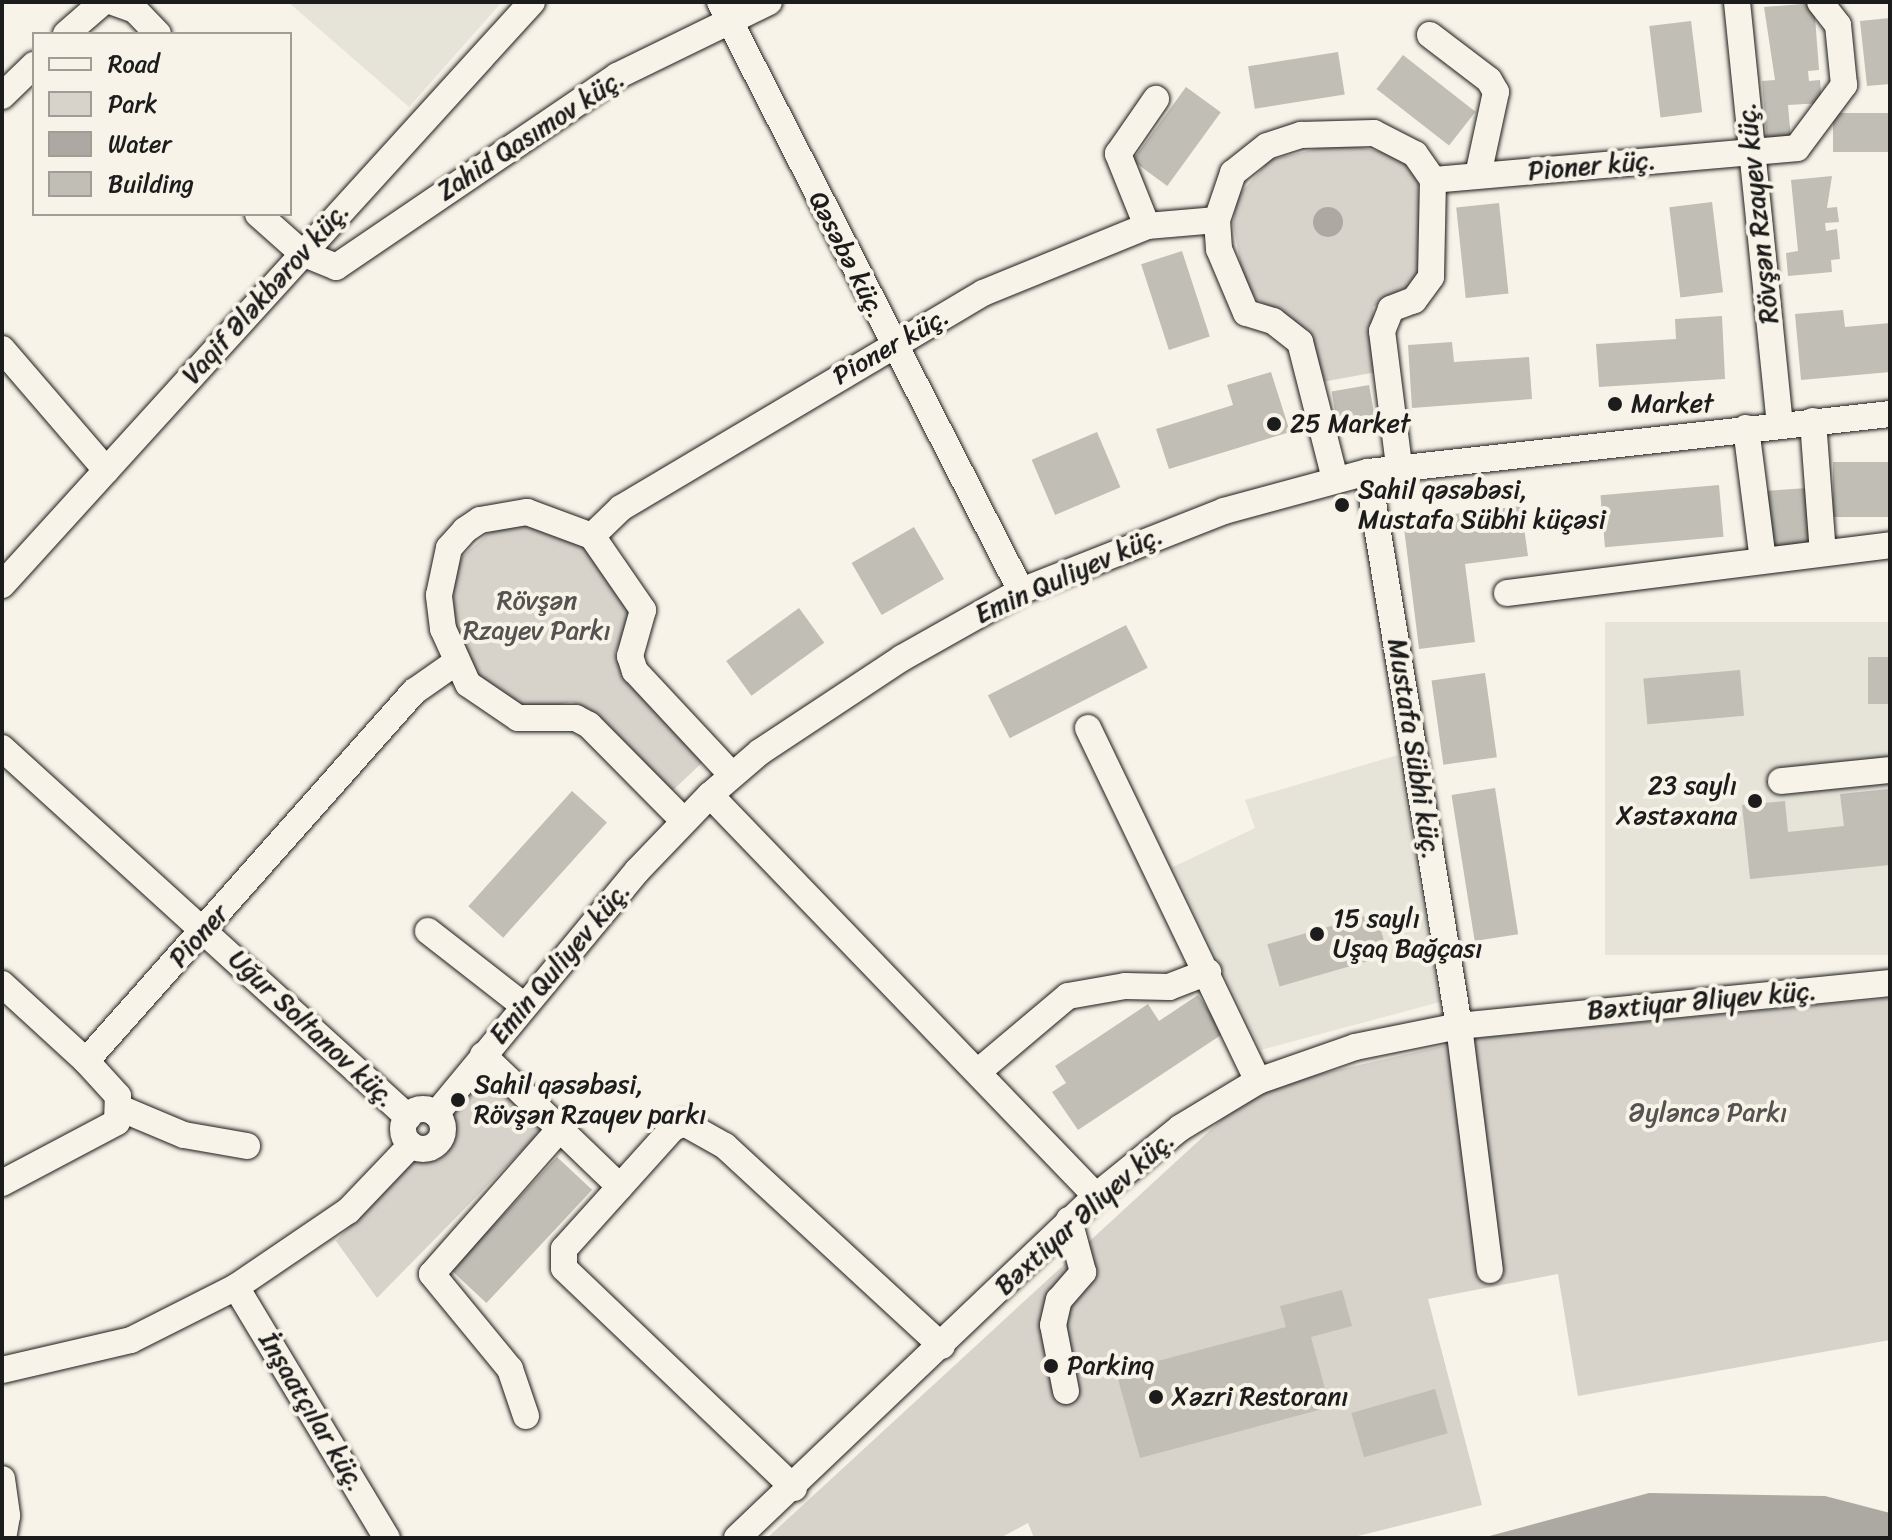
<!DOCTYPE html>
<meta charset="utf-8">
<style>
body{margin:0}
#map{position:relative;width:1892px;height:1540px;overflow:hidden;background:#f7f3e8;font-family:Sriracha,sans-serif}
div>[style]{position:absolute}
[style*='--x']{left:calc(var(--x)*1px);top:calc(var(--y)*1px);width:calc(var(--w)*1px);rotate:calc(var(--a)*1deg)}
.built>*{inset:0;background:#e6e3d9;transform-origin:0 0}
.green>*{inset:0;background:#d7d3cb}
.water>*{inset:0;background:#aca9a2}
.round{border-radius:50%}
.building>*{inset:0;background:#c0beb5;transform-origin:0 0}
.roads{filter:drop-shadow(0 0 2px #1c1c1c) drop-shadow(0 0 2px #1c1c1c)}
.minor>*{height:26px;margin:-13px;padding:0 13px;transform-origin:13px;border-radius:13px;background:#f7f3e8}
.minor>.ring{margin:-13px;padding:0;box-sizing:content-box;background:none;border:26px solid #f7f3e8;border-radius:50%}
.dots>*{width:22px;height:22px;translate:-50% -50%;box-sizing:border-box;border:4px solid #f7f3e8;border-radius:50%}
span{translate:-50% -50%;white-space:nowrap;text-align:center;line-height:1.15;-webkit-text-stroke:8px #f7f3e8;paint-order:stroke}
.street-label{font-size:26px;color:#1c1c1c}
.poi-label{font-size:26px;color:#1c1c1c}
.left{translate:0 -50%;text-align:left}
.right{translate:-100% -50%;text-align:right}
.park-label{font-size:26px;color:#545351}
.frame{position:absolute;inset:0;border:4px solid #1c1c1c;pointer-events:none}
.legend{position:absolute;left:32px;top:32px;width:260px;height:184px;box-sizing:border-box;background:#f7f3e8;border:2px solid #9f9d96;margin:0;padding:10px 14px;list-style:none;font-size:24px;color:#1c1c1c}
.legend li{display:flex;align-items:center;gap:16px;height:40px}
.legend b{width:40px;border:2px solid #9f9d96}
</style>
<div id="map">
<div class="built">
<i style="clip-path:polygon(288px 2px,502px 2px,409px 107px)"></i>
<i style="left:1890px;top:622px;width:333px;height:285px;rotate:90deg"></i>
<i style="clip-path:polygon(1398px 755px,1440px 1002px,1261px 1050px,1173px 867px,1255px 828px,1245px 800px)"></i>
</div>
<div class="green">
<i style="clip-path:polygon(1341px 143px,1391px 154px,1408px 165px,1418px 181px,1422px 265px,1414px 283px,1373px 307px,1377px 372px,1322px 382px,1308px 330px,1256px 299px,1244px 283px,1233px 224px,1237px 197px,1270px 160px)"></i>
<i style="clip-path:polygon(528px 524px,573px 538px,599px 558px,627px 603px,630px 621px,615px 652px,620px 667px,706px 759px,671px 792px,589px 709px,571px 702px,530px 711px,485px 684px,465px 659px,454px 625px,453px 581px,462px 557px,493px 529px)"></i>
<i style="clip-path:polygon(1890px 998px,1890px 1340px,1578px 1396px,1558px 1274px,1428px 1299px,1482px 1505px,1350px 1538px,1034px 1538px,1028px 1523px,1000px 1538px,767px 1538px,1231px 1111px,1284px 1082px,1478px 1038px)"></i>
<i style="clip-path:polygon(486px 1070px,544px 1128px,377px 1298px,336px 1241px,412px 1159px,438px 1160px,449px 1148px,447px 1114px)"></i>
</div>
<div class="water">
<i class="round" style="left:1313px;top:207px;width:30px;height:30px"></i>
<i style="clip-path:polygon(1649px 1493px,1825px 1496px,1890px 1513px,1890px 1538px,1482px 1538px)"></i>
</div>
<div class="building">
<i style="clip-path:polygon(1814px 3px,1819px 70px,1808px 71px,1809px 81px,1820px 80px,1822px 103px,1788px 105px,1791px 140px,1767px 142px,1762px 81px,1775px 80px,1764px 7px)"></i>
<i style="clip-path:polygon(1890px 18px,1890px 84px,1867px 86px,1860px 21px)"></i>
<i style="left:1691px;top:21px;width:92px;height:42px;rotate:83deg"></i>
<i style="left:1338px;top:52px;width:43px;height:91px;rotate:81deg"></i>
<i style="left:1403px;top:55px;width:92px;height:43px;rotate:38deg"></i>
<i style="left:1186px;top:87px;width:43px;height:91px;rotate:36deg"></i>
<i style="left:1890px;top:113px;width:39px;height:57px;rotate:90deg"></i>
<i style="clip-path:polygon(1832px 176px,1827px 208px,1837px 207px,1839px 222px,1825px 223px,1826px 231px,1837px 229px,1840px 259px,1831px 260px,1832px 272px,1788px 276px,1786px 253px,1798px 251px,1791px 180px)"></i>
<i style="left:1712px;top:202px;width:91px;height:43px;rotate:83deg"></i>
<i style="left:1499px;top:203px;width:91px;height:43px;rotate:84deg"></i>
<i style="left:1182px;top:251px;width:90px;height:43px;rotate:72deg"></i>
<i style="clip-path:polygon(1843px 310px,1845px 327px,1890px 323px,1890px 372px,1801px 380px,1795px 314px)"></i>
<i style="clip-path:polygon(1722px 316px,1725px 379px,1599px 387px,1596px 344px,1676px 339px,1675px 319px)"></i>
<i style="clip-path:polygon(1452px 342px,1454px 362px,1529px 357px,1532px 399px,1412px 408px,1408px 345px)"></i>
<i style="clip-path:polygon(1271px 372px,1290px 432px,1169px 469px,1156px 429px,1233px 405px,1227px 385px)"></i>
<i style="left:1369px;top:385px;width:36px;height:38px;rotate:80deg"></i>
<i style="left:1097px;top:432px;width:60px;height:71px;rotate:67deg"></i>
<i style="left:1890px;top:462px;width:55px;height:57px;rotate:90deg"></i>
<i style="left:1719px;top:485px;width:52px;height:119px;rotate:85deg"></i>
<i style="left:1807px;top:488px;width:58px;height:43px;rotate:86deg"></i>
<i style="clip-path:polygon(1521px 506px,1528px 556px,1465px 564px,1475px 642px,1419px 649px,1403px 520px)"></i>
<i style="left:914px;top:527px;width:60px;height:72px;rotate:60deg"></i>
<i style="left:799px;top:608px;width:43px;height:90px;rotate:54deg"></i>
<i style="left:1126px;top:625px;width:48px;height:155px;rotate:63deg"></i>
<i style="left:1890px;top:657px;width:47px;height:22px;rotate:90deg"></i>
<i style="left:1740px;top:670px;width:46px;height:97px;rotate:85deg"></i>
<i style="left:1485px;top:673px;width:85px;height:54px;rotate:82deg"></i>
<i style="left:1495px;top:788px;width:148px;height:44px;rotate:81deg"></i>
<i style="clip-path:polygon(1888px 789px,1890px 865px,1750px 879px,1742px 805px,1785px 801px,1788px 832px,1844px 826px,1840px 794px)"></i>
<i style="left:572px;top:791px;width:47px;height:155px;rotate:42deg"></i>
<i style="left:1376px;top:913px;width:44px;height:113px;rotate:74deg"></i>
<i style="clip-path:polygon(1198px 995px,1224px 1033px,1078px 1130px,1052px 1092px,1066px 1083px,1055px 1066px,1148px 1004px,1159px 1021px)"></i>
<i style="left:557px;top:1157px;width:48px;height:155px;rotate:43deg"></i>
<i style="clip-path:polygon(1342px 1290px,1352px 1326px,1311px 1337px,1330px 1407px,1140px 1458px,1116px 1372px,1286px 1327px,1280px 1306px)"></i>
<i style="left:1435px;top:1389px;width:46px;height:87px;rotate:74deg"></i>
</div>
<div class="roads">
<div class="minor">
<i style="--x:113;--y:2;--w:23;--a:20"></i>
<i style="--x:135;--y:10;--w:33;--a:46"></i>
<i style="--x:720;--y:2;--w:661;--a:62.93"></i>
<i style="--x:1737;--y:2;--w:424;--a:84.2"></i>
<i style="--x:66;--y:34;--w:49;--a:-40.9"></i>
<i style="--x:1430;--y:35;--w:74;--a:37.3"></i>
<i style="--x:1489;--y:80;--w:14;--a:60"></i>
<i style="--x:1496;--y:92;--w:85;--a:102.2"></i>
<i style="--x:2;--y:96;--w:45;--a:-44.1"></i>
<i style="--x:1433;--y:180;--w:365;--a:-5"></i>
<i style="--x:1797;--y:148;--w:79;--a:-53.3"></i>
<i style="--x:1844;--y:85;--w:60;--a:-95.7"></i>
<i style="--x:1838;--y:25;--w:29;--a:-128"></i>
<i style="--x:258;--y:214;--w:59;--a:41.6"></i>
<i style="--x:302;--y:253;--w:37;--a:22"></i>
<i style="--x:336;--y:267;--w:340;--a:-34.2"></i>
<i style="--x:617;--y:76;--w:169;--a:-26"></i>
<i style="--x:1147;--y:226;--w:78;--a:-111.9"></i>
<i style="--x:1118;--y:154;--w:67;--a:-55.4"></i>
<i style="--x:2;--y:349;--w:160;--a:49.3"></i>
<i style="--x:1813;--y:421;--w:132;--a:85.7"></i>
<i style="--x:1746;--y:428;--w:133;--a:82.7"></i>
<i style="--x:1368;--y:472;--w:561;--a:80.67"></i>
<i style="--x:1459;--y:1026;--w:246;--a:82.8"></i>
<i style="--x:1335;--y:479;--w:141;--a:-104.3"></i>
<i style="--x:1300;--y:342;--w:34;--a:-142"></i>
<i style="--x:1273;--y:321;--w:28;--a:-163"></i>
<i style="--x:1246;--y:313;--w:69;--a:-112.9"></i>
<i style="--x:1219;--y:249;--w:29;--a:-94"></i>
<i style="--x:1217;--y:220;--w:50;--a:-71.2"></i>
<i style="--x:1233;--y:173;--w:43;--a:-38.5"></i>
<i style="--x:1267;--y:146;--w:36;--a:-18"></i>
<i style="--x:1301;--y:135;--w:73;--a:-1.6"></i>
<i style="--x:1374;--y:133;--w:46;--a:27.1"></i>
<i style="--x:1415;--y:154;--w:32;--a:55"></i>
<i style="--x:1433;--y:180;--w:97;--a:91.2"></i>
<i style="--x:1431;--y:277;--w:29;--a:126"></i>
<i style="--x:1414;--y:300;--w:25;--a:159"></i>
<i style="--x:1391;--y:309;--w:24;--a:112"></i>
<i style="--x:1382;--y:331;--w:136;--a:82.8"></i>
<i style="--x:592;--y:536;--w:40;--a:-44"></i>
<i style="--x:621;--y:508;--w:421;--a:-30.7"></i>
<i style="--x:983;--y:293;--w:177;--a:-22.2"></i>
<i style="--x:1147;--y:226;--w:70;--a:-4.9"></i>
<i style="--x:2;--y:585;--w:788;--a:-47.73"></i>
<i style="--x:1507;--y:593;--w:386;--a:-7.1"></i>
<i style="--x:1088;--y:728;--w:392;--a:64.3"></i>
<i style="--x:2;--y:748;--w:549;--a:42.27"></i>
<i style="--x:1781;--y:781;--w:110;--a:-5.8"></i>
<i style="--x:710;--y:795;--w:557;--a:46.09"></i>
<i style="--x:683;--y:820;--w:134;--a:-134.7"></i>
<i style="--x:589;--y:725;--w:15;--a:-152"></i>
<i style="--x:576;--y:718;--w:58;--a:180"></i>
<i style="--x:518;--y:718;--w:60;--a:-145.8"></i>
<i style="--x:468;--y:684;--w:60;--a:-114.4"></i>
<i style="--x:443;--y:629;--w:34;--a:-97"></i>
<i style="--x:439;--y:595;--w:48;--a:-78"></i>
<i style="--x:449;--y:548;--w:24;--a:-48"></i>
<i style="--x:465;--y:530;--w:18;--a:-34"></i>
<i style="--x:480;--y:520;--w:48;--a:-9.7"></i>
<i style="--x:527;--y:512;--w:69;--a:20.3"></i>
<i style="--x:592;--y:536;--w:90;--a:55.4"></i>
<i style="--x:643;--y:610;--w:48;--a:105.8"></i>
<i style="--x:630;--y:656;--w:16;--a:72"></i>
<i style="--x:635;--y:671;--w:142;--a:47"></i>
<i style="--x:428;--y:931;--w:122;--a:38"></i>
<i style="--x:2;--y:984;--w:114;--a:42.5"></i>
<i style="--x:483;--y:1055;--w:190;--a:43.9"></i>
<i style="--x:980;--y:1070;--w:115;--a:-40.1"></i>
<i style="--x:1068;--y:996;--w:58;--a:-10"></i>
<i style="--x:1125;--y:986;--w:44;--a:1.3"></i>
<i style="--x:1169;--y:987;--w:42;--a:-21"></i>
<i style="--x:122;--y:1109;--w:67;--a:22.8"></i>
<i style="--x:184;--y:1135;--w:64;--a:9.9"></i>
<i class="ring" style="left:403px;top:1109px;width:14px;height:14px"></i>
<i style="--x:436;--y:1114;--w:315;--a:-50.4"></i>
<i style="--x:637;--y:871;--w:105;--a:-46.2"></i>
<i style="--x:710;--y:795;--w:66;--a:-40.7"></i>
<i style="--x:760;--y:752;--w:170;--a:-33.5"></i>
<i style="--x:902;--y:658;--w:137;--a:-29.4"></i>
<i style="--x:1021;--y:591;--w:218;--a:-21.5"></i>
<i style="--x:1224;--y:511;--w:149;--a:-15.2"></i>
<i style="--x:1368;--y:472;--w:525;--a:-6.34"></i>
<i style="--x:2;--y:1183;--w:130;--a:-27.9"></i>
<i style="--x:117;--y:1122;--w:26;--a:-88"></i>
<i style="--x:118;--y:1096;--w:47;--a:-132.4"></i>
<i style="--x:86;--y:1061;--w:495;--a:-48.4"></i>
<i style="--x:415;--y:691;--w:49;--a:-35"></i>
<i style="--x:236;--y:1287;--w:293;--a:59"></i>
<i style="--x:2;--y:1370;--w:132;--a:-13.1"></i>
<i style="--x:131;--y:1340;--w:118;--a:-26.8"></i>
<i style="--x:236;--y:1287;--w:135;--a:-34.2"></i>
<i style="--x:348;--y:1211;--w:91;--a:-46.3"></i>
<i style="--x:1066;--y:1391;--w:67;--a:-101.1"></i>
<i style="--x:1053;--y:1325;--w:26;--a:-77"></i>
<i style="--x:1059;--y:1300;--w:37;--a:-49"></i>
<i style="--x:1083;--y:1272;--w:54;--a:-105.1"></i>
<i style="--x:526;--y:1416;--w:50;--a:-108.8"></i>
<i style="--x:510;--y:1369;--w:123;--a:-129.4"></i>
<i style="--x:432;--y:1274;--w:191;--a:-48.6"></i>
<i style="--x:2;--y:1479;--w:37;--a:82"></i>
<i style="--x:7;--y:1516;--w:22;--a:100"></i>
<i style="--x:794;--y:1488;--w:318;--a:-136.3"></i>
<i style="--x:564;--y:1268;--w:19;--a:-90"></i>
<i style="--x:564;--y:1249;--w:163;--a:-48"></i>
<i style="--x:673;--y:1128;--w:12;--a:-24"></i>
<i style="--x:684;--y:1123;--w:47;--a:29.3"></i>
<i style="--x:725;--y:1146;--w:295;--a:42.7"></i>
<i style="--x:737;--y:1538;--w:496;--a:-43.6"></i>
<i style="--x:1096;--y:1196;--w:108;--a:-39"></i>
<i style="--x:1180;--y:1128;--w:91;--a:-31.1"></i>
<i style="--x:1258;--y:1081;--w:103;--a:-19.3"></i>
<i style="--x:1355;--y:1047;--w:106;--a:-11.4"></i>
<i style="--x:1459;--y:1026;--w:433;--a:-5.7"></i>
</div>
</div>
<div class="dots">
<i style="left:1615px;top:404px;background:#1c1c1c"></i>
<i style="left:1274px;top:424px;background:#1c1c1c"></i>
<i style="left:1342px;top:505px;background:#1c1c1c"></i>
<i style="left:1755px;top:801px;background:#1c1c1c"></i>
<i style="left:1317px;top:934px;background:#1c1c1c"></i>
<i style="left:458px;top:1100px;background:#1c1c1c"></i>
<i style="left:1051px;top:1366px;background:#1c1c1c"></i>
<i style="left:1156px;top:1397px;background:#1c1c1c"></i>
</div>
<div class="street-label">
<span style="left:531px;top:135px;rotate:-33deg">Zahid Qasımov küç.</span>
<span style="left:1592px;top:166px;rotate:-5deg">Pioner küç.</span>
<span style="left:1758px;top:213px;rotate:-96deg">Rövşən Rzayev küç.</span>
<span style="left:847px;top:255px;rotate:63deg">Qəsəbə küç.</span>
<span style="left:266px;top:293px;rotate:-48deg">Vaqif Ələkbərov küç.</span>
<span style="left:891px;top:346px;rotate:-30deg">Pioner küç.</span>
<span style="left:1069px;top:575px;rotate:-24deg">Emin Quliyev küç.</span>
<span style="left:1414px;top:749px;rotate:81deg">Mustafa Sübhi küç.</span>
<span style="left:199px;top:936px;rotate:-48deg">Pioner</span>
<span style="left:560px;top:963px;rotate:-50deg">Emin Quliyev küç.</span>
<span style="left:1702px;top:1001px;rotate:-5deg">Bəxtiyar Əliyev küç.</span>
<span style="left:312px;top:1029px;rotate:43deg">Uğur Soltanov küç.</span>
<span style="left:1085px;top:1213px;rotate:-42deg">Bəxtiyar Əliyev küç.</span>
<span style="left:312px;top:1412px;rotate:59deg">İnşaatçılar küç.</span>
</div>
<div class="poi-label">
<span class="left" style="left:1631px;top:404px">Market</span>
<span class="left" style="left:1290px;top:424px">25 Market</span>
<span class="left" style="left:1358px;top:505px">Sahil qəsəbəsi,<br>Mustafa Sübhi küçəsi</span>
<span class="right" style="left:1737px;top:801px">23 saylı<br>Xəstəxana</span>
<span class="left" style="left:1333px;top:934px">15 saylı<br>Uşaq Bağçası</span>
<span class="left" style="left:474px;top:1100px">Sahil qəsəbəsi,<br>Rövşən Rzayev parkı</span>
<span class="left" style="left:1067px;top:1366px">Parkinq</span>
<span class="left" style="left:1172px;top:1397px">Xəzri Restoranı</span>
</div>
<div class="park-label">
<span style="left:537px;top:616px">Rövşən<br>Rzayev Parkı</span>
<span style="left:1708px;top:1113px">Əyləncə Parkı</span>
</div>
<div class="frame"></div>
<ul class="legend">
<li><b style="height:10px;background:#f7f3e8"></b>Road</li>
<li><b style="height:22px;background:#d7d3cb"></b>Park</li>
<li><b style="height:22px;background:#aca9a2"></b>Water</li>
<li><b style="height:22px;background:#c0beb5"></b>Building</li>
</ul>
</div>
